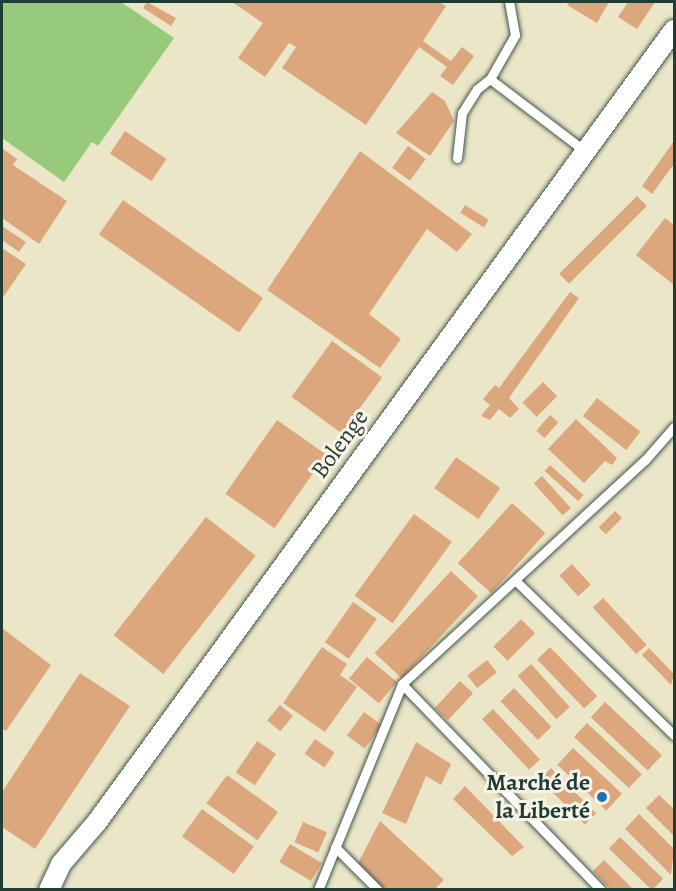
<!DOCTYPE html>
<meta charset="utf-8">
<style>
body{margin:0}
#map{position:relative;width:676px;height:891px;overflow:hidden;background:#ece6c8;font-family:Alegreya,serif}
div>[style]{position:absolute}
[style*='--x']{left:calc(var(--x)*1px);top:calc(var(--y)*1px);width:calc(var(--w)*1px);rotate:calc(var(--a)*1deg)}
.green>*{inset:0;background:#97cb7b}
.building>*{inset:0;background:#dda77e;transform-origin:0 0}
.roads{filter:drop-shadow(0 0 2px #3e564a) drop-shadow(0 0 2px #3e564a)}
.lane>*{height:9px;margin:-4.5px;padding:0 4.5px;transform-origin:4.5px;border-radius:4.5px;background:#fff}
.street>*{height:20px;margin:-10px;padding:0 10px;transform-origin:10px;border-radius:10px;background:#fff}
.dots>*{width:16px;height:16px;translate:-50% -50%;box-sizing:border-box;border:3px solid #f7f3e8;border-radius:50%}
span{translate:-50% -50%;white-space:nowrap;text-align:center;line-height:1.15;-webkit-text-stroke:6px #f7f3e8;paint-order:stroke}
.street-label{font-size:24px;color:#1f3d34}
.poi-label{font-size:24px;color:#1f3d34;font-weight:700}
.right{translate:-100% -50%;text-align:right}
.frame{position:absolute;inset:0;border:3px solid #1f3d34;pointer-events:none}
</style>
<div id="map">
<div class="green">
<i style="clip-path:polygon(2px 2px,121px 2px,174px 38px,98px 146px,92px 142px,64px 182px,2px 138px)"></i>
</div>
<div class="building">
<i style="clip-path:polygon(147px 2px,176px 18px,171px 26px,143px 8px)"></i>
<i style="clip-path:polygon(232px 2px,439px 2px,446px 6px,423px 41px,451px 61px,462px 47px,474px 56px,453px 85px,440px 76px,447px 67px,419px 47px,366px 125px,282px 68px,296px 47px,289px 43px,265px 77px,238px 58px,263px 23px)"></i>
<i style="clip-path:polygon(569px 2px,609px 2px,597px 23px,567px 5px)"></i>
<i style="clip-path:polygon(628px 2px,655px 2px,637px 29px,618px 17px)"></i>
<i style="clip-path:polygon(432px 92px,445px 101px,454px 121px,430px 156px,396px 133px)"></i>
<i style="left:125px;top:131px;width:50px;height:27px;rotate:34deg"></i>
<i style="clip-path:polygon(674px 141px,674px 164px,652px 194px,642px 186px)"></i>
<i style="left:408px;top:146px;width:22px;height:27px;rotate:36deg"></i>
<i style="clip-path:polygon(2px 148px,17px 159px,13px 165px,67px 201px,39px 244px,2px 218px)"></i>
<i style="clip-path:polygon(360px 151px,472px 234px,457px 252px,427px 229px,369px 314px,401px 339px,380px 368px,267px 290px)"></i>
<i style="left:637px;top:196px;width:14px;height:110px;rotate:45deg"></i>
<i style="left:123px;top:200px;width:171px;height:42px;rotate:35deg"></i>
<i style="left:465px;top:205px;width:28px;height:9px;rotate:32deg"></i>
<i style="clip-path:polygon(665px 218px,674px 225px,674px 285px,636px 255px)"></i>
<i style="clip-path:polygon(2px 226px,26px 242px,19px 252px,2px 240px)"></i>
<i style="clip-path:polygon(2px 248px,26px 264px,2px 299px)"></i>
<i style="clip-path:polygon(570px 292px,579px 298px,509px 398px,519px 409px,510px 418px,499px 409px,490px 420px,481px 416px,490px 405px,483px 399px,495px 385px,499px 388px)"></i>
<i style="left:332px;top:341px;width:62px;height:69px;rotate:36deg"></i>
<i style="left:543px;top:382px;width:20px;height:29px;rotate:45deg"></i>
<i style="left:597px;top:398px;width:55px;height:23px;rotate:38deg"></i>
<i style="left:550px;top:415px;width:11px;height:21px;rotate:41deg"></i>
<i style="clip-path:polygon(576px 419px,617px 458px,612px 465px,605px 461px,584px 483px,548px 449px)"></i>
<i style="left:277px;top:420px;width:60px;height:90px;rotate:35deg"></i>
<i style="left:456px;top:457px;width:54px;height:38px;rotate:35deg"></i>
<i style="left:550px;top:465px;width:45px;height:8px;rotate:42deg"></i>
<i style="left:542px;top:476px;width:43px;height:11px;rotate:48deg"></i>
<i style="left:512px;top:503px;width:45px;height:81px;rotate:42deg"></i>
<i style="left:615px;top:511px;width:10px;height:23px;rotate:45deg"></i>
<i style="left:414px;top:514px;width:47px;height:101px;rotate:36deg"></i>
<i style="left:206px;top:517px;width:63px;height:150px;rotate:38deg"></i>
<i style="left:572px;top:564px;width:28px;height:17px;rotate:48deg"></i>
<i style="left:451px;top:571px;width:37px;height:112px;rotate:43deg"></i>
<i style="left:603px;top:598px;width:64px;height:14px;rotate:47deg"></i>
<i style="left:353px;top:602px;width:29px;height:49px;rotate:35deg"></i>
<i style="left:521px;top:619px;width:20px;height:39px;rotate:45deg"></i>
<i style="clip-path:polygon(2px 628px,51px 665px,6px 731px,2px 728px)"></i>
<i style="clip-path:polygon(322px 647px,347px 664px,340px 675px,357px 687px,325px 732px,283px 703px)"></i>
<i style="left:550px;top:647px;width:68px;height:18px;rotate:46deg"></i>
<i style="clip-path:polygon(649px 648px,674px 674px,671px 685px,642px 655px)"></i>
<i style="left:367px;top:657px;width:39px;height:28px;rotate:40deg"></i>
<i style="left:487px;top:660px;width:16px;height:25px;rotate:52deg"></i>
<i style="left:531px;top:664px;width:58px;height:18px;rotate:48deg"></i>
<i style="clip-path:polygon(80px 673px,130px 706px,35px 849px,2px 827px,2px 792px)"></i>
<i style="left:460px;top:681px;width:18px;height:37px;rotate:43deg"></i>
<i style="left:514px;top:688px;width:54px;height:19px;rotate:46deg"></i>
<i style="left:605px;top:702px;width:78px;height:21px;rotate:43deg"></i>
<i style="left:280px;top:705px;width:17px;height:20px;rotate:40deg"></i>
<i style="left:493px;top:709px;width:69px;height:15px;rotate:47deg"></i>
<i style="left:364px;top:712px;width:22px;height:29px;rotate:36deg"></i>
<i style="left:587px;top:723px;width:75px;height:19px;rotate:43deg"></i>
<i style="left:315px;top:739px;width:24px;height:18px;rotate:35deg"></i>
<i style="left:257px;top:741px;width:23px;height:38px;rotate:34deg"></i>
<i style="clip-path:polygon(416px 742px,451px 764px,441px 785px,426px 776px,406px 824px,382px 813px)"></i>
<i style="left:573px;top:748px;width:67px;height:23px;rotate:43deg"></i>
<i style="left:551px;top:768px;width:64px;height:16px;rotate:45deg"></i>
<i style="left:227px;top:775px;width:63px;height:35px;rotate:36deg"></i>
<i style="clip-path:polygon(465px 786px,524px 847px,512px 856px,453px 799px)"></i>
<i style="clip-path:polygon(659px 795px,674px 809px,674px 836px,646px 808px)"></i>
<i style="left:202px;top:809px;width:64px;height:34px;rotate:36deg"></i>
<i style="clip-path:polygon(639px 814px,674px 849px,671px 875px,625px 829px)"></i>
<i style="clip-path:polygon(380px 821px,444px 880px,434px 890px,380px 890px,356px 867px)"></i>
<i style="left:303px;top:822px;width:26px;height:22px;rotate:23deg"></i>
<i style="left:620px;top:837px;width:60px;height:16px;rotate:44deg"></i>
<i style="left:290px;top:844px;width:37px;height:21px;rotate:31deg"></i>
<i style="clip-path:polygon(604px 860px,634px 890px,611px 890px,593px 871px)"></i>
</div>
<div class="roads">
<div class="lane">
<i style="--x:490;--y:79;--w:51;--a:-60.4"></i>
<i style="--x:515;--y:35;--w:34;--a:-100"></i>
<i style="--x:457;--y:158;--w:45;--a:-83.7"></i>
<i style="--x:462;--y:113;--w:28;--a:-58"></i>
<i style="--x:477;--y:89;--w:16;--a:-38"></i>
<i style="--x:490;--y:79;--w:121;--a:37.2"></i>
<i style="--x:515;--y:580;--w:222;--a:44.3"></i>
<i style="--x:402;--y:684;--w:286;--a:46"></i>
<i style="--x:335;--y:847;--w:61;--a:45"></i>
<i style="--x:318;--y:890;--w:222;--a:-67.8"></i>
<i style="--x:402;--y:684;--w:330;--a:-42.7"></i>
<i style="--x:645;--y:460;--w:44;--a:-48.7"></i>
</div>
<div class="street">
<i style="--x:49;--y:890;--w:29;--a:-65"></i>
<i style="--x:61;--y:864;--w:55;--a:-49.4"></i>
<i style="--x:97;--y:822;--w:980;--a:-53.93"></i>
</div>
</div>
<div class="dots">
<i style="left:602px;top:797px;background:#1f6fb2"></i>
</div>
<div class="street-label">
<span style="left:340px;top:444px;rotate:-54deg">Bolenge</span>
</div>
<div class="poi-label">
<span class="right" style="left:590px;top:797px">Marché de<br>la Liberté</span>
</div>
<div class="frame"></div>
</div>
